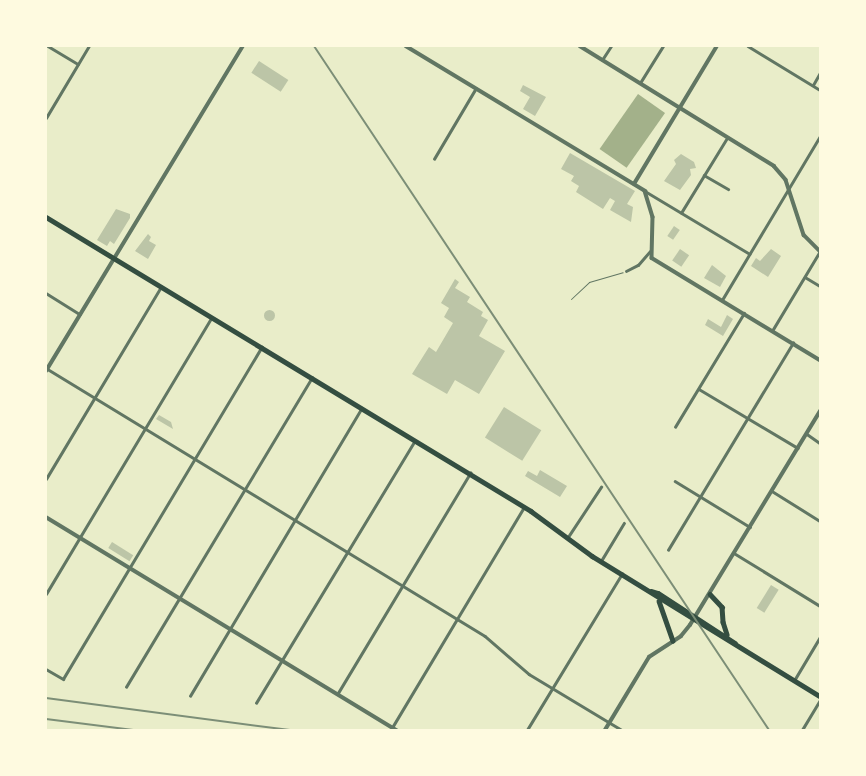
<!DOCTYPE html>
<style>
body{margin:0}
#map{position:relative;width:866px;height:776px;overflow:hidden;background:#e9edc9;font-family:Barlow,sans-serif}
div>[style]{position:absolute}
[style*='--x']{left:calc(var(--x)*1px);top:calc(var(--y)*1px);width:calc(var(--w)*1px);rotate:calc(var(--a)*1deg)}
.water>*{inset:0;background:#a3b18a;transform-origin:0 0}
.building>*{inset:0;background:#bcc5a7;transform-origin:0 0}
.round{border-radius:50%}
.service>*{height:1px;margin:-0.5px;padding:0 0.5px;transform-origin:0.5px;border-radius:0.5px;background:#617663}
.minor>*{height:2.5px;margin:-1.25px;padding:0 1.25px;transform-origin:1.25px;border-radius:1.25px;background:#617663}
.tertiary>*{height:3.5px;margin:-1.75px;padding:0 1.75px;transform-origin:1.75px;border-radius:1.75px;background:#617663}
.primary>*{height:4.5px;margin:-2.25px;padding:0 2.25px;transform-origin:2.25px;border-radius:2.25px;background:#344e41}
.rail>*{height:2px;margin:-1px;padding:0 1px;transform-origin:1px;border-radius:1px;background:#7c8e77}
span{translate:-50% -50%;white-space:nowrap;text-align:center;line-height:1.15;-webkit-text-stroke:5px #fefae0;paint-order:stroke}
.frame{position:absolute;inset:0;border:47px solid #fefae0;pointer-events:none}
</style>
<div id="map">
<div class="water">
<i style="left:638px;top:94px;width:33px;height:67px;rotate:35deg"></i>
</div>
<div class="building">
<i style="left:259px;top:61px;width:35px;height:14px;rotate:33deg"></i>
<i style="clip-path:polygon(523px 85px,546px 97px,535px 116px,523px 109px,530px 97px,520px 91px)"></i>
<i style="clip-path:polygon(570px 153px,635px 191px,627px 204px,633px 207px,631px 222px,610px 210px,615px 201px,610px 198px,603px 209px,576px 192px,579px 186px,571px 181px,574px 176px,561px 169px)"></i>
<i style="clip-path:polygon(681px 154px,694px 162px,696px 168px,690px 169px,691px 175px,680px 190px,664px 181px,676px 164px,674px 160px)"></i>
<i style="clip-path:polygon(116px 209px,130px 214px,130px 218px,114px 244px,110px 241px,107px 246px,97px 240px)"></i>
<i style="left:674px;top:226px;width:7px;height:12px;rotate:34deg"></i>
<i style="clip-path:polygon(148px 234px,151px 237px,149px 241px,156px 245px,148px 259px,135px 251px)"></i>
<i style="left:680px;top:249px;width:11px;height:14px;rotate:34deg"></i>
<i style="clip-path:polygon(771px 249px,781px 256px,768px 277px,751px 266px,756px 258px,760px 261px)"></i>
<i style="clip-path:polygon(712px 265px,726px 276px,720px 287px,704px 278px)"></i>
<i style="clip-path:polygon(455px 279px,459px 282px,455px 288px,470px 297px,467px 302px,483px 312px,481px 316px,488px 320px,479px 336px,505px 351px,479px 394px,455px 380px,447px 394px,412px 374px,429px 347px,436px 352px,453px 323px,444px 317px,449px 308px,441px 303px)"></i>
<i class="round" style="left:263.5px;top:309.5px;width:11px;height:11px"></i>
<i style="clip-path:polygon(727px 315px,733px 319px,723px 336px,705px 325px,708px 319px,721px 327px)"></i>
<i style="left:504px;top:407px;width:44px;height:36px;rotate:32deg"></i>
<i style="clip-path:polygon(159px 415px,171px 422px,173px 429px,156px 419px)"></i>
<i style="clip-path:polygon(540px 470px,567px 486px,560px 497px,525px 476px,528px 471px,537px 476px)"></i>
<i style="left:112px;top:542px;width:25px;height:7px;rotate:32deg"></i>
<i style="left:771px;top:585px;width:9px;height:27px;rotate:32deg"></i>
</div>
<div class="service">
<i style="--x:571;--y:299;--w:25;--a:-43"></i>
<i style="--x:589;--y:282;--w:35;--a:-16"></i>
</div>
<div class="minor">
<i style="--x:48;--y:46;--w:35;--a:31"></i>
<i style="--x:748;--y:46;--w:84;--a:31.4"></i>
<i style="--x:602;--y:60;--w:17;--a:-57"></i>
<i style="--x:640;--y:83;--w:44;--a:-58.1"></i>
<i style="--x:813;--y:85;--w:14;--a:-60"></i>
<i style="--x:46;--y:118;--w:84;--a:-59.2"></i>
<i style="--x:434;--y:159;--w:82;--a:-59.4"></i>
<i style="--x:704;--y:175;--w:28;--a:30"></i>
<i style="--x:645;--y:191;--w:122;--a:31"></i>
<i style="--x:681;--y:213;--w:88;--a:-58.5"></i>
<i style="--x:626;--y:271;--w:13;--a:-27"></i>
<i style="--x:638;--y:265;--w:18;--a:-49"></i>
<i style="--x:805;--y:277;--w:17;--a:31"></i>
<i style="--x:46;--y:293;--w:40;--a:32"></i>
<i style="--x:722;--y:300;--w:191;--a:-59.1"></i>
<i style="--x:772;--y:331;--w:93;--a:-59"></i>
<i style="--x:46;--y:368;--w:514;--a:31.4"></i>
<i style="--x:485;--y:636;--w:58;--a:40.8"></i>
<i style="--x:529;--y:674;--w:109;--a:31.1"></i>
<i style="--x:699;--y:389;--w:115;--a:30.8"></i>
<i style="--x:675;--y:427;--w:133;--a:-58.8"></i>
<i style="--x:807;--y:434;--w:16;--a:35"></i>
<i style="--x:46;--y:479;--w:224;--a:-59.1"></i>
<i style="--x:675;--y:481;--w:88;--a:31.5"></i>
<i style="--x:772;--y:491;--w:57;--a:32"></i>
<i style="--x:568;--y:537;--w:60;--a:-56.6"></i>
<i style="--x:668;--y:550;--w:242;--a:-58.9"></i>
<i style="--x:734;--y:553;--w:101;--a:31.6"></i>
<i style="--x:601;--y:561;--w:44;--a:-58.8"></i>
<i style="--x:46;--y:594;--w:322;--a:-59.1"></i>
<i style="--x:46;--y:669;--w:20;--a:30"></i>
<i style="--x:63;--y:679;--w:387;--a:-59.1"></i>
<i style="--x:795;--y:679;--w:49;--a:-59.2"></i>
<i style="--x:126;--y:687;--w:361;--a:-59"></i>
<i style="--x:338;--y:693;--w:257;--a:-59"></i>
<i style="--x:190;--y:696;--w:335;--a:-59.2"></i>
<i style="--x:256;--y:703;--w:305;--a:-58.8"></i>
<i style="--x:393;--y:726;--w:255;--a:-59.1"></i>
<i style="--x:527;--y:730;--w:183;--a:-58.7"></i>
<i style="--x:802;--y:730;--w:35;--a:-59"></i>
</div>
<div class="tertiary">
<i style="--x:406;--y:46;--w:280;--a:31.2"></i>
<i style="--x:645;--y:191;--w:27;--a:73"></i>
<i style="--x:653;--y:217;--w:41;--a:91.4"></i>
<i style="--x:652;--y:258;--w:197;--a:31.3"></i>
<i style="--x:580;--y:46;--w:228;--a:31.7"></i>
<i style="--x:774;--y:166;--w:18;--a:49"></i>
<i style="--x:786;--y:180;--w:58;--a:71.9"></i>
<i style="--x:804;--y:235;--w:23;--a:45"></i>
<i style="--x:634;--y:184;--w:161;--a:-59"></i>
<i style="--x:46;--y:371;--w:380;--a:-58.8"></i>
<i style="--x:46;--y:517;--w:411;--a:31.3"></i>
<i style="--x:605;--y:730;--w:85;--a:-58.9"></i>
<i style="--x:649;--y:657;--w:38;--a:-33"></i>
<i style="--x:681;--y:636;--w:14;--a:-51"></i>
<i style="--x:690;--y:625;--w:250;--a:-58.7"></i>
</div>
<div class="primary">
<i style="--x:46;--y:217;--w:567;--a:31.22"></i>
<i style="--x:531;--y:511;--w:76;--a:36.4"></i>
<i style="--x:592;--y:556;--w:268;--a:31.6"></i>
<i style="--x:651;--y:591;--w:7;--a:16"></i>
<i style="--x:658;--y:593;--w:92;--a:33"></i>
<i style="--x:710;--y:594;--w:18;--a:47"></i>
<i style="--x:722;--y:607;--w:15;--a:86"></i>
<i style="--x:723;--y:622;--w:13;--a:72"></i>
<i style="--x:659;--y:601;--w:42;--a:70.7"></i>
</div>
<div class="rail">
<i style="--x:314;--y:46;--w:822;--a:56.37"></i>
<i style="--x:46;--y:698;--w:246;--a:7.5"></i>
<i style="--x:46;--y:719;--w:88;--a:7.2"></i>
</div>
<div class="frame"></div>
</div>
